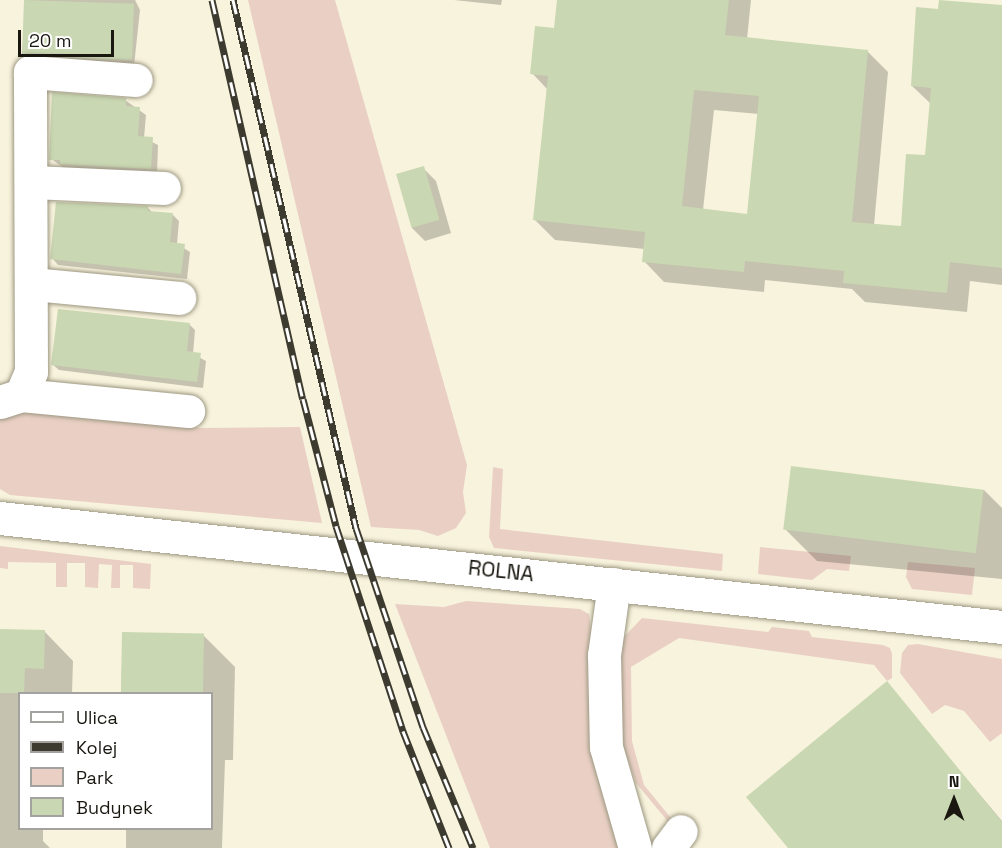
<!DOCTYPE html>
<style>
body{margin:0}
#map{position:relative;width:1002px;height:848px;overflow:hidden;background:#f8f3dc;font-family:"Space Grotesk",sans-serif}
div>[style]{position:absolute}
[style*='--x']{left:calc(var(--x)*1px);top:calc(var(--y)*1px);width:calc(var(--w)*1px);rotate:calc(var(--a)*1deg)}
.green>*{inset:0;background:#ead0c4}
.shadow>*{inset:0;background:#0003}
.building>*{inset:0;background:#c9d7b2;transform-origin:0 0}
.roads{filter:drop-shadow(0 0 2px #9c9782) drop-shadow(0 0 2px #9c9782)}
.minor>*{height:33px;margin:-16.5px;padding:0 16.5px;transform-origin:16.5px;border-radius:16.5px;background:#fff}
.rail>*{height:7px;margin-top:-3.5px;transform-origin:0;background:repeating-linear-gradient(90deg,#fff 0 14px,#3d3b30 0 28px);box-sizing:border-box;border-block:2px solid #3d3b30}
span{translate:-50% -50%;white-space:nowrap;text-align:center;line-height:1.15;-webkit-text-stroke:4.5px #fff;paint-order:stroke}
.street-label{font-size:21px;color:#19170f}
.legend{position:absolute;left:18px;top:692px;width:195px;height:138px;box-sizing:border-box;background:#fff;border:2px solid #a3a29f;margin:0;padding:8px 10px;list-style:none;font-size:18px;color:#19170f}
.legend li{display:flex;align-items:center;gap:12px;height:30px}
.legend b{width:30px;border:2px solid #a3a29f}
.north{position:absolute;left:924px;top:770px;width:60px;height:60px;-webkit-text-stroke:4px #fff;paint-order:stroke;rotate:0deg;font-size:16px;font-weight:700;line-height:24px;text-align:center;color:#19170f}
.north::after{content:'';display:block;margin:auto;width:21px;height:27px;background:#19170f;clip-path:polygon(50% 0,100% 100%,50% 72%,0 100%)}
.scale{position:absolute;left:18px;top:30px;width:96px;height:27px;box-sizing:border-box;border:3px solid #19170f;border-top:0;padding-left:8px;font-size:18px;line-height:21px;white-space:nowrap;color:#19170f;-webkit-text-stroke:4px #fff;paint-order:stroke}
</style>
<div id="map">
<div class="green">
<i style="clip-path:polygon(248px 0,335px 0,467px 465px,463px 492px,466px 513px,456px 528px,438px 536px,419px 530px,371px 527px)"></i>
<i style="clip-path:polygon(25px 408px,200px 428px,300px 427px,322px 523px,10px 495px,0 489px,0 418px)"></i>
<i style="clip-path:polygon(493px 467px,503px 469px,500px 529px,723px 554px,722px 571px,494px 548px,489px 537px)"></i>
<i style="clip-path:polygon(0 546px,151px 564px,150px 589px,133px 588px,133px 565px,120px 565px,120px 588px,111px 588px,112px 565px,99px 564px,98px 588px,85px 587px,85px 563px,67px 563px,67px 587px,56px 587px,56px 563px,8px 562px,8px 569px,0 568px)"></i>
<i style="clip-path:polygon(760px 547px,851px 556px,849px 571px,827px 569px,812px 580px,758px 574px)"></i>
<i style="clip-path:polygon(908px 562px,975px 568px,972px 595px,912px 589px,906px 577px)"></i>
<i style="clip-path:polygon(466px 601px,580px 609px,589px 614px,620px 848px,490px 848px,395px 604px,444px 607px)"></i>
<i style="clip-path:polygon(642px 618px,768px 632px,772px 627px,809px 631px,812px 637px,883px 645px,890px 648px,892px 654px,892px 678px,887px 681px,874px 665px,679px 638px,631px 667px,632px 741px,644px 785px,675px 823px,670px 824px,636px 783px,621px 742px,617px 669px,623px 638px)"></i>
<i style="clip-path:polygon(918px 644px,1002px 659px,1002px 733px,990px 742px,964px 711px,945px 705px,932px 714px,900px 673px,902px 653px,908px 645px)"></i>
</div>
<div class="shadow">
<i style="clip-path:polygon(26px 0,135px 0,140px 10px,134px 66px,29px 62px,22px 55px)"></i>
<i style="clip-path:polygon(454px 0,502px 0,501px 5px)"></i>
<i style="clip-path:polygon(evenodd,558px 0,751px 0,747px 39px,867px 51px,888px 72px,874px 225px,902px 227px,927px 157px,931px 104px,912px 86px,939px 11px,1002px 7px,1002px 285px,970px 281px,967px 312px,865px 302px,852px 289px,765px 280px,764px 292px,664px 282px,644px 261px,645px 249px,555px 240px,535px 220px,548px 90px,532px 73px,555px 30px,558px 0,714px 110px,759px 114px,749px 216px,703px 210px,714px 110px)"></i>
<i style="clip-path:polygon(125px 100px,146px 115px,144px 138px,158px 145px,157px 174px,67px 170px,51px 159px)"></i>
<i style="clip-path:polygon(423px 168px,436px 181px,451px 233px,425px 241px,412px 228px)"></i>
<i style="clip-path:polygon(148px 208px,153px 213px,173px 215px,179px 221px,177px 244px,190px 252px,187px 279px,58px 265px,52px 258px)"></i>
<i style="clip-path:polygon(189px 324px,195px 330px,193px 354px,206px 361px,203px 388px,59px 370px,52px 364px)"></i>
<i style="clip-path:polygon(984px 490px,1002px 508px,1002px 579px,817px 561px,786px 530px)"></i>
<i style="clip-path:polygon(0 630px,44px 631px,73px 661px,72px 694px,20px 694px,20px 828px,43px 828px,43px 841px,50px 848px,0 848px)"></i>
<i style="clip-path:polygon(123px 634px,204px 636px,235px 667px,233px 760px,225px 760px,222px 848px,126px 848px,126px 828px,212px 828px,212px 694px,121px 694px)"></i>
<i style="clip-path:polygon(887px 684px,1002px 821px,1002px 848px,789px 848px)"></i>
</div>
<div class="building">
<i style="left:24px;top:0;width:110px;height:56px;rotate:2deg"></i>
<i style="clip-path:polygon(evenodd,557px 0,729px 0,725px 35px,868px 50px,852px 222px,901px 226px,906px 154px,925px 155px,931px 88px,911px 86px,916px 7px,938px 9px,939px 0,1002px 5px,1002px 268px,950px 262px,947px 293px,843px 283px,844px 271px,745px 261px,744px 272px,642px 262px,645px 232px,533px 220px,548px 76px,530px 74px,535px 26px,554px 28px,557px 0,694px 90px,759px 96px,747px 214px,682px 206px,694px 90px)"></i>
<i style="clip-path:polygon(52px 92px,126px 98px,126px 106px,140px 107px,138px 136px,153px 137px,151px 169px,60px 164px,60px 160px,49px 160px)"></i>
<i style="left:424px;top:166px;width:56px;height:29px;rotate:74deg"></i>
<i style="clip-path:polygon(56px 202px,148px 206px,148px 211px,173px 213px,170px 242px,185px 244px,181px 274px,50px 259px)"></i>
<i style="clip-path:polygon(58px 309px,190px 323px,187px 351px,201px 353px,197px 382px,51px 365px)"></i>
<i style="left:791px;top:466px;width:194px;height:64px;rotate:7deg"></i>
<i style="clip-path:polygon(0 629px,45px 630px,44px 669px,25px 668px,24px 693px,0 693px)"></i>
<i style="left:122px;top:632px;width:82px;height:61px;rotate:1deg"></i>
<i style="clip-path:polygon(887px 681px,1002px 822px,1002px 848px,788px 848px,746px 797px)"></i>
</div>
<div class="roads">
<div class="minor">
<i style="--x:33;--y:182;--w:131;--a:2.6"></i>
<i style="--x:32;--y:284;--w:148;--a:5.4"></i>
<i style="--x:21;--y:395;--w:168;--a:5.5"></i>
<i style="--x:0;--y:402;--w:22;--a:-18"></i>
<i style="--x:21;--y:395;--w:25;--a:-67"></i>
<i style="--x:31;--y:372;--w:300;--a:-90.2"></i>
<i style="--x:30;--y:72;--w:106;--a:4.3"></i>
<i style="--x:0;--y:518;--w:1008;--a:6.21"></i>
<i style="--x:614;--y:584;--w:72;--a:98"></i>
<i style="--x:604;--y:655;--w:92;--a:88.8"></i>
<i style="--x:606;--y:747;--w:105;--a:74"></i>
<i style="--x:668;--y:848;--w:21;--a:-53"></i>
</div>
</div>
<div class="rail">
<i style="--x:212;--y:0;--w:409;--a:77.2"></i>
<i style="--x:303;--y:399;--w:131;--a:75.4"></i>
<i style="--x:336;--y:526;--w:216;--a:71.9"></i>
<i style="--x:403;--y:731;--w:126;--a:68.5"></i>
<i style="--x:233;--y:0;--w:542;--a:76.89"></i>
<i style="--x:356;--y:528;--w:210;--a:71.4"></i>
<i style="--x:423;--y:727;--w:131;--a:67.5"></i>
</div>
<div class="street-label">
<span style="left:501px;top:571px;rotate:6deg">ROLNA</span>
</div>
<ul class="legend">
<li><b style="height:8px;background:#fff"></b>Ulica</li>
<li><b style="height:8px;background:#3d3b30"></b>Kolej</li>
<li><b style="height:16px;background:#ead0c4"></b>Park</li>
<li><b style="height:16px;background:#c9d7b2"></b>Budynek</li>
</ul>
<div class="north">N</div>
<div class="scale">20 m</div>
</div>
